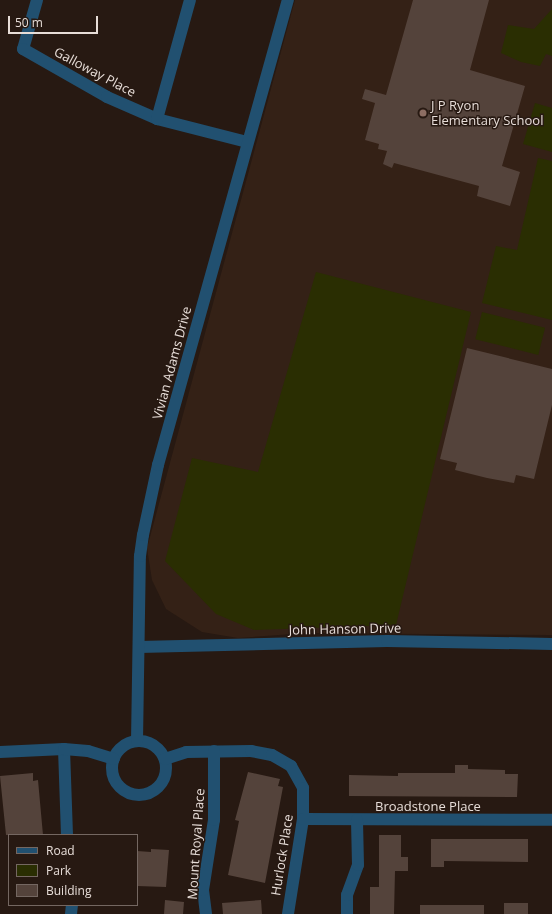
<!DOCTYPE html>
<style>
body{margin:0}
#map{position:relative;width:552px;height:914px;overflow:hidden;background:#271912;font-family:"Open Sans",sans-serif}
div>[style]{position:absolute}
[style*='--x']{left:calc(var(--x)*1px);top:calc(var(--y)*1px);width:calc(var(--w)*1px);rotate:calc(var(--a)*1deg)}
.built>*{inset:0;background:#342116}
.green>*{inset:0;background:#2a2e02;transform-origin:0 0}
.building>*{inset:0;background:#54433b;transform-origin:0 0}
.street>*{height:12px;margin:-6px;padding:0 6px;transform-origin:6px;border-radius:6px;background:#215070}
.street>.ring{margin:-6px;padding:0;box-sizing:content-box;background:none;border:12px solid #215070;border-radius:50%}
.dots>*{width:11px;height:11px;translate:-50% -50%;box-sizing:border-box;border:2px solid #271912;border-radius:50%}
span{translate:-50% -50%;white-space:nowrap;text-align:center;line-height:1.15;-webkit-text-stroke:3px #271912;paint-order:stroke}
.street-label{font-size:13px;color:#e7ddd8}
.poi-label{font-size:13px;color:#e7ddd8}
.left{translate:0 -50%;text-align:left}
.legend{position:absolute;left:8px;top:834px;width:130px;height:72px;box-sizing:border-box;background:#271912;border:1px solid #746761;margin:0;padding:5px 7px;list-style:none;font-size:12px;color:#e7ddd8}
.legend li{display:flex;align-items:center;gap:8px;height:20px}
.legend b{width:20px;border:1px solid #746761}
.scale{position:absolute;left:8px;top:16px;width:90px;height:18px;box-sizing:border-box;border:2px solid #e7ddd8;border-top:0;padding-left:5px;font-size:12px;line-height:14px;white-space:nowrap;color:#e7ddd8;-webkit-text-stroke:3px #271912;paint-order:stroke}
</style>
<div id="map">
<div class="built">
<i style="clip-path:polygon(295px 0,552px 0,552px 635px,307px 633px,238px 638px,202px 632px,166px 609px,152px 580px,147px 548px)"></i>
</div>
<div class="green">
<i style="clip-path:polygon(552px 9px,552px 56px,546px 54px,540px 66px,521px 62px,501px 53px,508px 25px,534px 29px)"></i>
<i style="clip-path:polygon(535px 103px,552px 108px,552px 152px,523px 144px)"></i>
<i style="clip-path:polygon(538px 158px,552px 161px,552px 320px,482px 303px,496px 246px,517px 250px)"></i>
<i style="clip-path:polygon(316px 272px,471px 312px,396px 625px,254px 630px,216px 614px,165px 561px,192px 458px,258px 472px)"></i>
<i style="left:482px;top:312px;width:65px;height:28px;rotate:14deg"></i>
</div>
<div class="building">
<i style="clip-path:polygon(413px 0,489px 0,470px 70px,525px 86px,502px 166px,520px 172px,510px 206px,477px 196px,479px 186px,394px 163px,392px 168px,383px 164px,387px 151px,378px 149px,379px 144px,365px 140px,375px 103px,362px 99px,365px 89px,386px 95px)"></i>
<i style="clip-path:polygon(467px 348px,552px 369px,552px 405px,534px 479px,516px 475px,514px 483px,487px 478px,455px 470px,457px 463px,440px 459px)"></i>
<i style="clip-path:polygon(455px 765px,468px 765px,468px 769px,505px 770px,505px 774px,518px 774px,517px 797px,349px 796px,349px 775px,398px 776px,398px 773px,455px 773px)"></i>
<i style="clip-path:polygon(248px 772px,280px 779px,278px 786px,283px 787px,265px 883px,228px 875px,239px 821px,235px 820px)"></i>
<i style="clip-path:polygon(33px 773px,33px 781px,38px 780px,43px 835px,6px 835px,0 776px)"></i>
<i style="clip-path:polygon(379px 835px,401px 835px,401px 857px,408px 857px,408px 871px,395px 871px,394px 914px,370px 914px,370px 887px,379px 887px)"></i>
<i style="clip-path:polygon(431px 839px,528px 839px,528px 862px,444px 861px,444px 867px,431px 867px)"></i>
<i style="clip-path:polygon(151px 849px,169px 850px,166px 887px,137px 886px,137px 851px,151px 852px)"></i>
<i style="clip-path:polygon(165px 900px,184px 902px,183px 914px,164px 914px)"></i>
<i style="clip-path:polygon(261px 900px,262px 914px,223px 914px,222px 903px)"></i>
<i style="left:504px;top:903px;width:24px;height:11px"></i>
<i style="left:420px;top:905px;width:64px;height:9px"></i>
</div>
<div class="street">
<i style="--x:37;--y:0;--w:51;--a:105.9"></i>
<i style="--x:23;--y:49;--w:97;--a:29.7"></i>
<i style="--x:107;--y:97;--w:55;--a:23.7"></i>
<i style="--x:157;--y:119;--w:93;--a:14.3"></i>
<i style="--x:157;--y:119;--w:123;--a:-74.5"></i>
<i style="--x:139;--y:647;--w:248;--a:-1.4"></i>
<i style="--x:387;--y:641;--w:165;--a:1"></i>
<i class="ring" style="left:112px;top:741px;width:42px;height:42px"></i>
<i style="--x:137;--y:741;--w:185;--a:-89.1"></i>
<i style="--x:140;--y:556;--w:21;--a:-82"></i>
<i style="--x:143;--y:535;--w:72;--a:-77.9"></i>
<i style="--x:158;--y:465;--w:483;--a:-74.4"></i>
<i style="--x:64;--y:749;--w:86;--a:88"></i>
<i style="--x:0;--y:752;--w:64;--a:-2.7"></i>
<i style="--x:64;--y:749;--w:24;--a:5"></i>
<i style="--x:88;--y:751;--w:27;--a:17"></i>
<i style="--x:165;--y:759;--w:22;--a:-18"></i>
<i style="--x:186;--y:752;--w:65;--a:-0.9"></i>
<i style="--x:251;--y:751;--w:21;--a:11"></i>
<i style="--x:272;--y:755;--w:22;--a:30"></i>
<i style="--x:291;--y:766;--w:25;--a:61"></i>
<i style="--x:303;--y:788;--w:31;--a:90"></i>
<i style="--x:303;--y:819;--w:96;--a:99"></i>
<i style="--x:303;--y:819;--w:249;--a:0.2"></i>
<i style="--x:71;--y:914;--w:9;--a:-84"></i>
<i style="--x:206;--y:914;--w:24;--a:-97"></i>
<i style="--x:203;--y:890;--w:71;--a:-81.1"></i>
<i style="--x:214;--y:820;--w:69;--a:-90"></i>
<i style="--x:347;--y:914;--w:19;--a:-90"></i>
<i style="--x:347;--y:895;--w:32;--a:-70"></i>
<i style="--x:358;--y:865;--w:45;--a:-91.3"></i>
</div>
<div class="dots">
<i style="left:423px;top:113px;background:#8d6e63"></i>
</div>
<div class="street-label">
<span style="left:95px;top:72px;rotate:28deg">Galloway Place</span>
<span style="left:172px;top:363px;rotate:-75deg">Vivian Adams Drive</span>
<span style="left:345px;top:629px;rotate:-1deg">John Hanson Drive</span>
<span style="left:428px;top:806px">Broadstone Place</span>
<span style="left:196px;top:844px;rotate:-86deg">Mount Royal Place</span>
<span style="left:282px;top:855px;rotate:-81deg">Hurlock Place</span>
</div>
<div class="poi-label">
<span class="left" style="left:431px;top:113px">J P Ryon<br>Elementary School</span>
</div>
<ul class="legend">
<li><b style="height:5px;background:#215070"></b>Road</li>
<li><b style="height:11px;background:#2a2e02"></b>Park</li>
<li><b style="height:11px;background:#54433b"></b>Building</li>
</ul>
<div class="scale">50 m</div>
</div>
